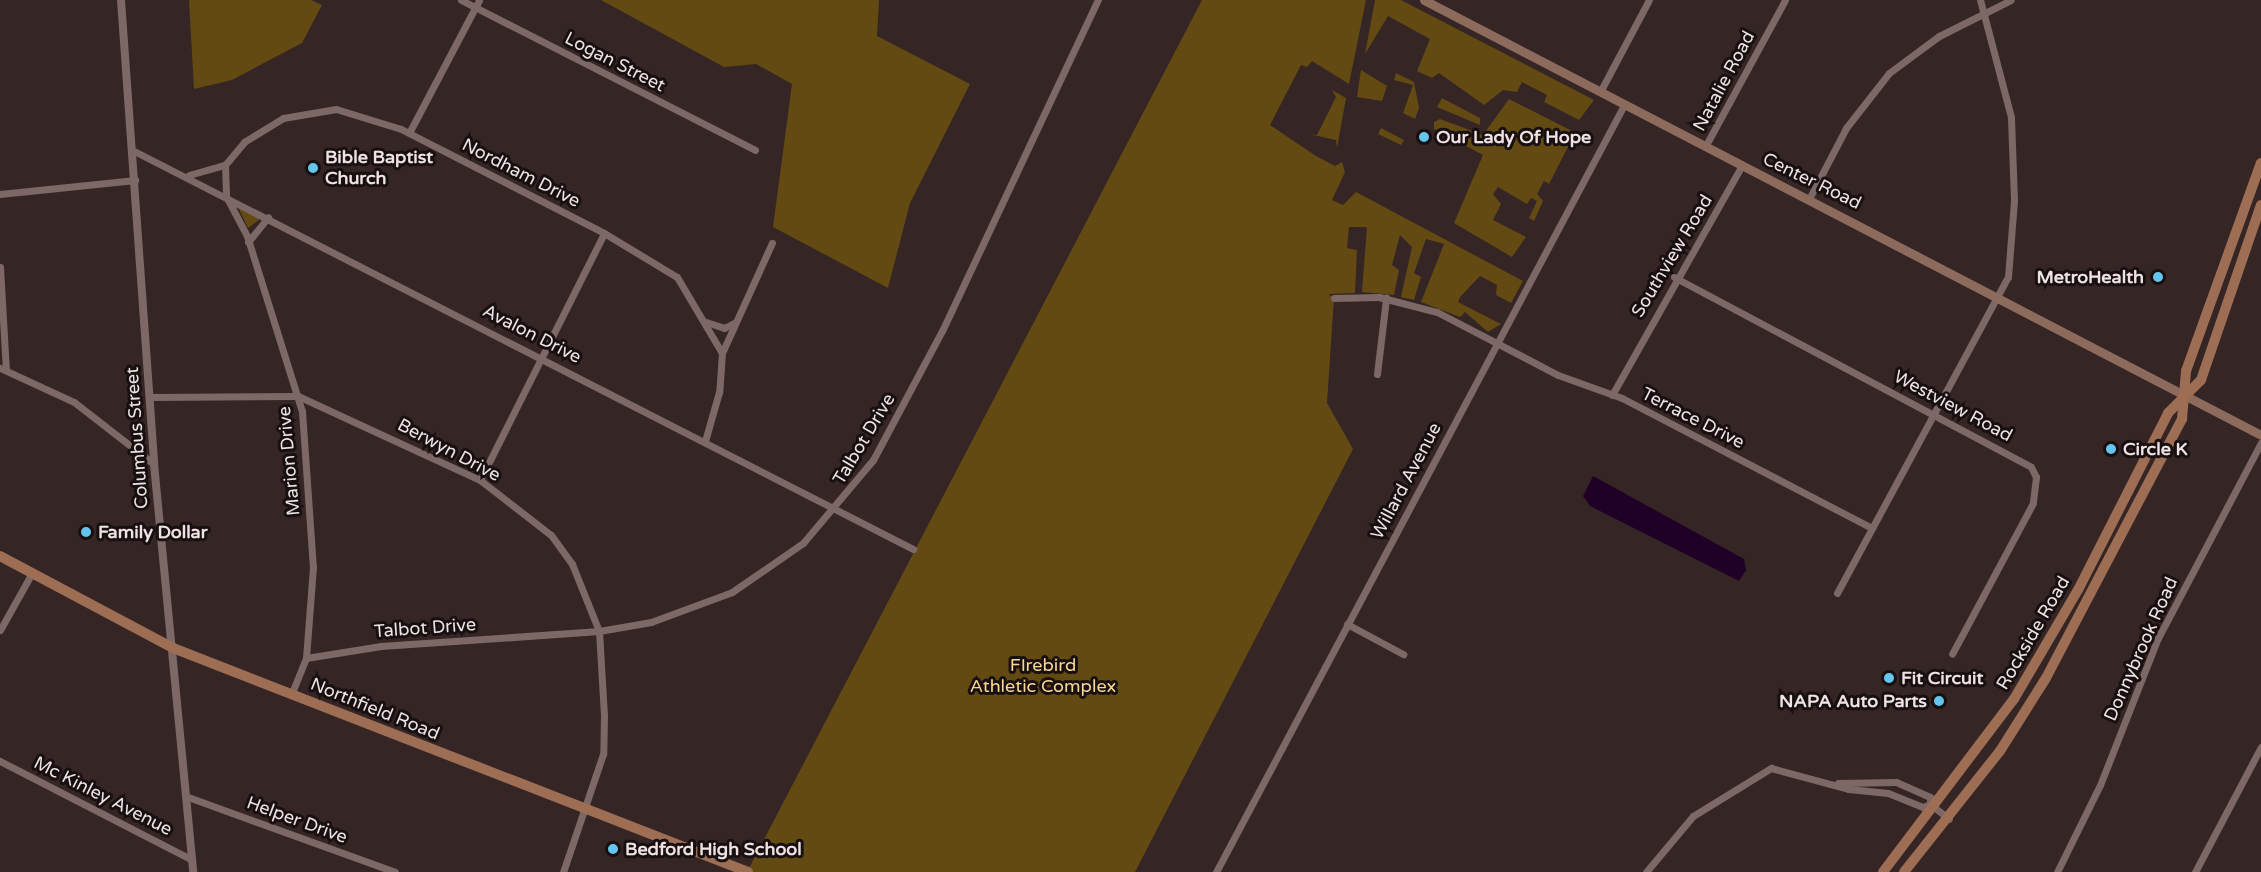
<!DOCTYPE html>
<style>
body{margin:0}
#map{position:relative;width:2261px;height:872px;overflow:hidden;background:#352524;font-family:"Varela Round",sans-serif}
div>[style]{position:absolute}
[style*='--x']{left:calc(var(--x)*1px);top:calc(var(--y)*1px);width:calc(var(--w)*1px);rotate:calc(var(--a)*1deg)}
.green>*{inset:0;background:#634a13}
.water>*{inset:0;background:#200027}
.minor>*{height:7px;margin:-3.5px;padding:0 3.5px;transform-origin:3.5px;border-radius:3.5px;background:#7b6867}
.tertiary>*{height:8px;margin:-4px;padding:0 4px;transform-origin:4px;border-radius:4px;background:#7b6867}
.secondary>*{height:9px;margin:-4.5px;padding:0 4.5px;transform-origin:4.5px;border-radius:4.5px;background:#8c6b5d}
.primary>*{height:10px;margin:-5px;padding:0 5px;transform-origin:5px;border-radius:5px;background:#9d6d54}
.dots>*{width:16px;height:16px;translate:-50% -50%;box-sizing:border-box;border:3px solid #181010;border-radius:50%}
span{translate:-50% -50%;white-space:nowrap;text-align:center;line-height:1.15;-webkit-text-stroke:6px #181010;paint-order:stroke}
.street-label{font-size:18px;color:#eee2e2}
.poi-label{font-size:18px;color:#eee2e2;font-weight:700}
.left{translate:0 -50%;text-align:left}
.right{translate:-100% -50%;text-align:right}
.park-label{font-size:18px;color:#fbd691}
</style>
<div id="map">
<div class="green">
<i style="clip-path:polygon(311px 0,322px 5px,302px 43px,232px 80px,194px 89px,189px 0)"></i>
<i style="clip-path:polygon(601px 0,879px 0,877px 36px,970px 84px,910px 203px,888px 288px,773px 227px,792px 84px,756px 64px,724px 67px)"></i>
<i style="clip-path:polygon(1202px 0,1366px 0,1349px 84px,1312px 61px,1307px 67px,1301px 65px,1270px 125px,1316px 156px,1335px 166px,1342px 162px,1345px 172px,1332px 200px,1343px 205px,1356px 192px,1523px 281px,1511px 303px,1496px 295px,1497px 285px,1480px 276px,1460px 297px,1458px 302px,1501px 324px,1488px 332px,1465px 312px,1460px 317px,1421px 302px,1444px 244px,1426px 239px,1414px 273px,1421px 277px,1414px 300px,1401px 297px,1412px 247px,1400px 235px,1392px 265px,1399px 270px,1394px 295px,1362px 292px,1367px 227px,1349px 227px,1347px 248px,1357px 250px,1355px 293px,1328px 294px,1334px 298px,1327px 403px,1353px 449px,1135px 872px,747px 872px)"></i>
<i style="clip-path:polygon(1375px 0,1401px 0,1594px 100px,1579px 120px,1544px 102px,1547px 95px,1522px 82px,1517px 92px,1503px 90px,1484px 105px,1439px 73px,1432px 78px,1417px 71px,1430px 39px,1388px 16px,1365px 54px)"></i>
<i style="clip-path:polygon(1361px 70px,1387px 86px,1382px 101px,1357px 97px)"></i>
<i style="clip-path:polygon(1396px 73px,1414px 82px,1419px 108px,1415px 119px,1403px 113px,1413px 85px,1394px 80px)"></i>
<i style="clip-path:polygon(1332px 90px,1346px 98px,1337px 148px,1336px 140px,1309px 134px,1317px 135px,1336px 97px)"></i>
<i style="clip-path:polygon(1442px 98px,1480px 118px,1480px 125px,1437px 107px)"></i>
<i style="clip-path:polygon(1509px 99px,1570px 130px,1573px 137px,1549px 184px,1544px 181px,1537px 194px,1543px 201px,1534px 221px,1529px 218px,1537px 201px,1531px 198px,1527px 204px,1498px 187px,1493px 194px,1501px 204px,1493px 220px,1526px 237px,1512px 257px,1454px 223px,1483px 155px,1434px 129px,1434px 122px,1440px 119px,1483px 135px)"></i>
<i style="clip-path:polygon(1381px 128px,1404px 140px,1401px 145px,1378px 134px)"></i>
<i style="clip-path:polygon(238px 207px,260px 219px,248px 228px)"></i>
</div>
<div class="water">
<i style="clip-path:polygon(1593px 476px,1744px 559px,1746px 570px,1739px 581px,1590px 506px,1583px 496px)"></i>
</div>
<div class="minor">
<i style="--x:461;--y:0;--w:330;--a:27"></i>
<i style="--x:1600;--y:92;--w:104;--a:-62"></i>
<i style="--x:409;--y:133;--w:150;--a:-62.2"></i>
<i style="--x:1706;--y:145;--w:165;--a:-61.4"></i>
<i style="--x:134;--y:151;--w:875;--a:27.06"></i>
<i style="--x:225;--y:165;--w:31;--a:88"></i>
<i style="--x:226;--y:196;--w:45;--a:62.3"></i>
<i style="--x:247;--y:236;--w:183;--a:72.6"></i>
<i style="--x:302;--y:411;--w:156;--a:86"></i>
<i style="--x:313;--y:567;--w:91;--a:94.4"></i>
<i style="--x:306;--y:658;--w:38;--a:112"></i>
<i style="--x:189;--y:175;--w:37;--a:-16"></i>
<i style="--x:225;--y:165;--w:30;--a:-50"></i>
<i style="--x:244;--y:142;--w:46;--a:-31.6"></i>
<i style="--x:283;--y:118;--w:54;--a:-9.6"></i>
<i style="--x:336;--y:109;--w:68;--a:17.1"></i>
<i style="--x:401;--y:129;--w:228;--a:27.1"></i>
<i style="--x:604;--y:233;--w:85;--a:31.1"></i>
<i style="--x:677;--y:277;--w:88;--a:59.4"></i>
<i style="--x:722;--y:353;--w:39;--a:94"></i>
<i style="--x:719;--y:392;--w:51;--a:105.9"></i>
<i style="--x:0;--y:194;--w:136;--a:-5.9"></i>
<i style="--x:1810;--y:197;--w:78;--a:-62.4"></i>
<i style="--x:1846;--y:128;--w:70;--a:-52"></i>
<i style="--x:1889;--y:73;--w:62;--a:-36.5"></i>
<i style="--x:1939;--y:36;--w:80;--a:-26.6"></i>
<i style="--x:248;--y:242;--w:32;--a:-51"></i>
<i style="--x:0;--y:267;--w:103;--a:86.7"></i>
<i style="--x:1674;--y:277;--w:404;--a:28"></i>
<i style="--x:2031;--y:467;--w:11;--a:63"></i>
<i style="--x:2036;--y:477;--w:26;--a:97"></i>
<i style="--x:2033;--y:503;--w:171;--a:118.2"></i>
<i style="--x:1334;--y:298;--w:45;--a:-1.3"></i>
<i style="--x:1379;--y:297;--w:60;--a:14.5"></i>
<i style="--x:1437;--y:312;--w:136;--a:27.5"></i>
<i style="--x:1558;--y:375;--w:68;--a:19.8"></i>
<i style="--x:1622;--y:398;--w:282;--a:27.5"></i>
<i style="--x:706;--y:322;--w:19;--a:18"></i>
<i style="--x:724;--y:328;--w:11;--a:-27"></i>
<i style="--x:722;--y:353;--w:121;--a:-65.6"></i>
<i style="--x:0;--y:368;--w:81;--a:24.7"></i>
<i style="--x:74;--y:402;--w:101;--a:37.8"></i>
<i style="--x:1377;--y:374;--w:77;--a:-83.2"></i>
<i style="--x:1612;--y:395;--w:264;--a:-60.5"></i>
<i style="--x:150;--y:397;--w:148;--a:-0.4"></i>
<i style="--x:298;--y:396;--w:200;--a:24.8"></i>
<i style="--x:480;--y:480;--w:90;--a:37.8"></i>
<i style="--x:551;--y:535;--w:36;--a:54"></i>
<i style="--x:572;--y:564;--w:72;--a:68.1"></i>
<i style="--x:599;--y:631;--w:84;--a:86.6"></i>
<i style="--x:604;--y:715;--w:39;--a:91"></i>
<i style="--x:603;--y:754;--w:125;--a:108.7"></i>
<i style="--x:480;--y:480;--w:276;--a:-63.3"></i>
<i style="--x:1837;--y:593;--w:359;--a:-61.6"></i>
<i style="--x:2008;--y:277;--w:77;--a:-85.5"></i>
<i style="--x:2014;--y:200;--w:83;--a:-92.1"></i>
<i style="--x:2011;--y:117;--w:121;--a:-104.8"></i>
<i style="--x:1347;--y:624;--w:64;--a:28.2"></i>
<i style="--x:0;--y:630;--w:65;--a:-60.7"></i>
<i style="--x:306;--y:658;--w:76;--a:-9.1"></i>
<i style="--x:381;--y:646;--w:219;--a:-3.9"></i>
<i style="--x:599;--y:631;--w:53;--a:-9.8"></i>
<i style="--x:651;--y:622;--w:86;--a:-20.3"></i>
<i style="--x:732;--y:592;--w:86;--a:-34.6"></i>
<i style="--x:803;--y:543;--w:109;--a:-49.9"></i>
<i style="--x:873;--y:460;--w:146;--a:-61.9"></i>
<i style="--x:942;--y:331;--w:366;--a:-64.8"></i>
<i style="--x:0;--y:761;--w:215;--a:27.2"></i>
<i style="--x:188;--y:797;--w:220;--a:19.9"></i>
<i style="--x:1930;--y:804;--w:24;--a:38"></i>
<i style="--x:1216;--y:872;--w:869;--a:-61.99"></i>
<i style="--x:1646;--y:872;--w:73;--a:-50"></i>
<i style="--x:1693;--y:816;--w:92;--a:-31.6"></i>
<i style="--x:1771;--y:768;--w:81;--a:15.1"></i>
<i style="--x:1849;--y:789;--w:39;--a:6"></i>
<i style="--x:1888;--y:793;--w:38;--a:22"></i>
<i style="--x:1923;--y:807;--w:8;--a:-23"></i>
<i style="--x:1930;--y:804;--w:7;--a:-90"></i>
<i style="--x:1930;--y:797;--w:37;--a:-156"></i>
<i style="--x:1896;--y:782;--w:58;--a:179"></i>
<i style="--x:2057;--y:872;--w:97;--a:-63.7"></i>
<i style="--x:2100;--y:785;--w:158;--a:-68.5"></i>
<i style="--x:2158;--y:638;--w:221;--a:-62.2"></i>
<i style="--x:2195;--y:872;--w:141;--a:-62.2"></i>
</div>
<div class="tertiary">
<i style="--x:121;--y:0;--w:465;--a:85.9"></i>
<i style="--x:154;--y:464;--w:410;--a:84.5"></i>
</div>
<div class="secondary">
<i style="--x:1424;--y:0;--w:943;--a:27.46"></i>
</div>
<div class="primary">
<i style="--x:0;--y:556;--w:196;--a:28"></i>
<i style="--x:173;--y:648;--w:617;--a:21.28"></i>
<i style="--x:1883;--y:872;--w:217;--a:-52.9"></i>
<i style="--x:2014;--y:699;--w:126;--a:-59.6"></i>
<i style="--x:2078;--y:590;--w:199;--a:-63"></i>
<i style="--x:2168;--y:413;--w:47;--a:-45"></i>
<i style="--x:2201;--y:380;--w:185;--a:-71.1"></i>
<i style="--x:1904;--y:872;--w:154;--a:-51.6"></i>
<i style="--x:2000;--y:751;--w:86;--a:-57.8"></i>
<i style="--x:2046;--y:678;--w:293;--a:-62.3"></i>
<i style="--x:2182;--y:419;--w:48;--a:-85.2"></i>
<i style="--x:2186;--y:371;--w:221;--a:-70.2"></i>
</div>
<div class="dots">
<i style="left:1424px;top:137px;background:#64c5ee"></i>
<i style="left:313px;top:168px;background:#64c5ee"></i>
<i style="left:2158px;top:277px;background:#64c5ee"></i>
<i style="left:2111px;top:449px;background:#64c5ee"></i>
<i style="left:86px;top:532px;background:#64c5ee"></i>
<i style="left:1889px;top:678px;background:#64c5ee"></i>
<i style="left:1939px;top:701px;background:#64c5ee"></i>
<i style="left:613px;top:849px;background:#64c5ee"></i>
</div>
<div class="street-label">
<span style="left:615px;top:62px;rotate:27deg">Logan Street</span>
<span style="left:1724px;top:81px;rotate:-62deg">Natalie Road</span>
<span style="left:521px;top:173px;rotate:27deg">Nordham Drive</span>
<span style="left:1812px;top:181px;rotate:26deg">Center Road</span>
<span style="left:1672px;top:256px;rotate:-59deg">Southview Road</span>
<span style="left:532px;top:334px;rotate:27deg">Avalon Drive</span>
<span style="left:1953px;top:406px;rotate:28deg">Westview Road</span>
<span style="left:1693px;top:418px;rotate:27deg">Terrace Drive</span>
<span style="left:137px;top:438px;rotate:-94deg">Columbus Street</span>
<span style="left:864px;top:439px;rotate:-59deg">Talbot Drive</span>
<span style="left:449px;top:450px;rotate:28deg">Berwyn Drive</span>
<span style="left:289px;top:461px;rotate:-95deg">Marion Drive</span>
<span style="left:1406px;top:481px;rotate:-62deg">Willard Avenue</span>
<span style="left:425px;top:628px;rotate:-4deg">Talbot Drive</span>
<span style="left:2033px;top:633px;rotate:-60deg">Rockside Road</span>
<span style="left:2141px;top:649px;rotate:-66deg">Donnybrook Road</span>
<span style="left:375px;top:709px;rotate:22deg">Northfield Road</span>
<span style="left:103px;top:796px;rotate:27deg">Mc Kinley Avenue</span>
<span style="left:297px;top:820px;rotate:20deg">Helper Drive</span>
</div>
<div class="poi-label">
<span class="left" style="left:1436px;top:137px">Our Lady Of Hope</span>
<span class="left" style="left:325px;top:168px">Bible Baptist<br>Church</span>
<span class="right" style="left:2144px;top:277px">MetroHealth</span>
<span class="left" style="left:2123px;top:449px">Circle K</span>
<span class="left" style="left:98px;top:532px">Family Dollar</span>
<span class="left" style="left:1901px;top:678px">Fit Circuit</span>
<span class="right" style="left:1927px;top:701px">NAPA Auto Parts</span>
<span class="left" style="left:625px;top:849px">Bedford High School</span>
</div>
<div class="park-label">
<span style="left:1043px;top:676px">FIrebird<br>Athletic Complex</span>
</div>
</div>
